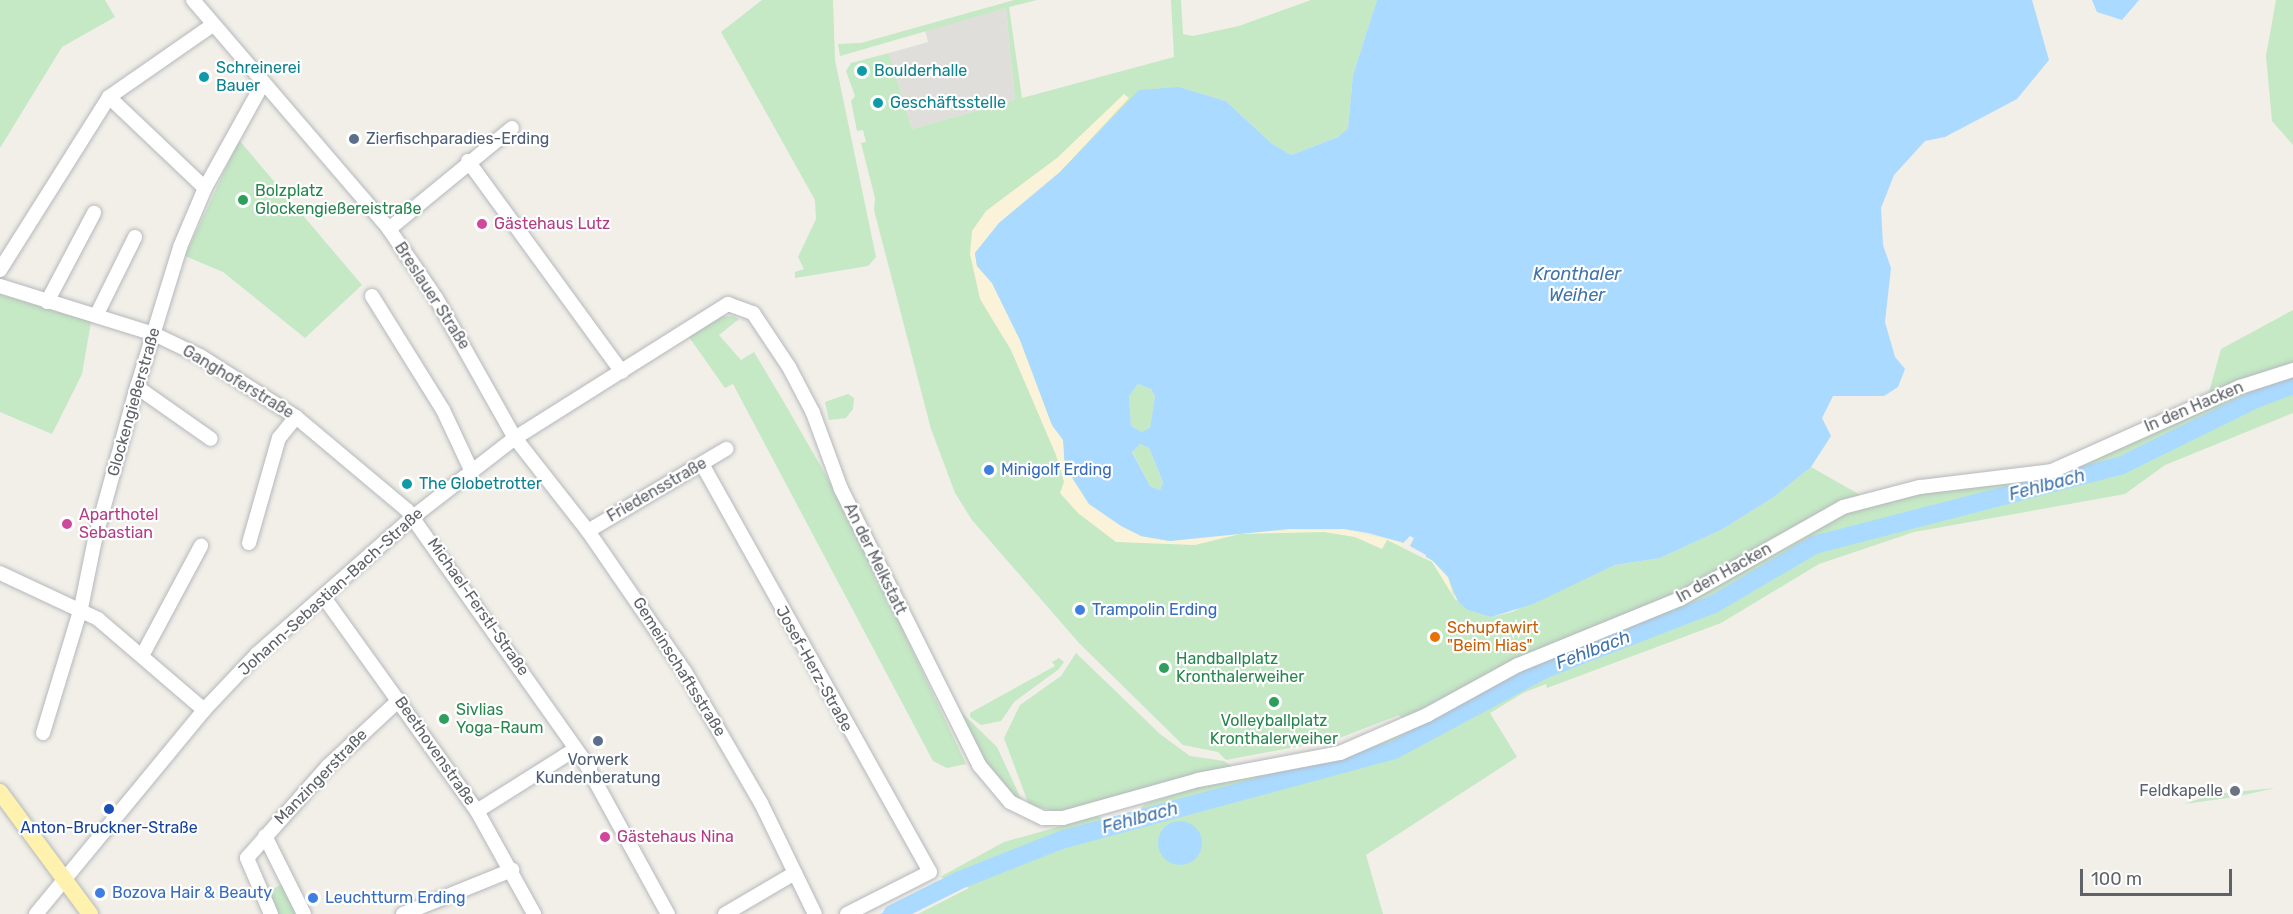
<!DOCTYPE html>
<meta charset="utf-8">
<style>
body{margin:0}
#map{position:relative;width:2293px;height:914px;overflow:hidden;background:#f1efe8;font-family:Rubik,sans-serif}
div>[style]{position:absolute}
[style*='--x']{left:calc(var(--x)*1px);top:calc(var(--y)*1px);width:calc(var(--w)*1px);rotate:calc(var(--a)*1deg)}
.industrial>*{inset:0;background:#e0deda}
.green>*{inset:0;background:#c5e8c5}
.sand>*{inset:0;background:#fbf3d9}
.water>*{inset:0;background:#aadaff}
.round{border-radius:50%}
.pier>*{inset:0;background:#f1efe8}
.river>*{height:18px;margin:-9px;padding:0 9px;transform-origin:9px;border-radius:9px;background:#aadaff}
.roads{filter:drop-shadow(0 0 2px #b5b8bc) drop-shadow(0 0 2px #b5b8bc)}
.minor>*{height:14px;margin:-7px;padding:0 7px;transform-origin:7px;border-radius:7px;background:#fff}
.major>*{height:16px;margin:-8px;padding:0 8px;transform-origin:8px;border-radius:8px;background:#fff2af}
.dots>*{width:16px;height:16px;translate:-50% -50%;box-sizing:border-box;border:3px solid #fff;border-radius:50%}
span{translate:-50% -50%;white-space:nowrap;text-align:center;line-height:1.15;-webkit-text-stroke:4.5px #fff;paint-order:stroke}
.culture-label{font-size:16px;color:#0d838f}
.left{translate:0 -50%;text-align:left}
.service-label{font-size:16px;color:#4e5e75}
.leisure-label{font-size:16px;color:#27864d}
.hotel-label{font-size:16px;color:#b23c85}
.street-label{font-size:16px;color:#5f6368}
.shop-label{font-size:16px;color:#366cbe}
.food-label{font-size:16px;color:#c56008}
.worship-label{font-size:16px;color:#5b616d}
.right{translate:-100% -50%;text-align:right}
.transit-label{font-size:16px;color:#164399}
.water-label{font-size:18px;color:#4174aa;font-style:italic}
.scale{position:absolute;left:2080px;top:869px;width:152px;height:27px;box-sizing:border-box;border:3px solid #5f6368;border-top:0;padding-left:8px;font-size:18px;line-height:21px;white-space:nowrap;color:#5f6368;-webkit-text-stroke:4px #fff;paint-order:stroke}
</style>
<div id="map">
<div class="industrial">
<i style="clip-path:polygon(1006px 8px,1015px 100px,912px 129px,889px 53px,928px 42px,925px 30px)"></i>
</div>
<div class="green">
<i style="clip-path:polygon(0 0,105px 0,115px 17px,62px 47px,0 148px)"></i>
<i style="clip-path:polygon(762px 0,833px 0,835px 60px,876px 257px,868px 266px,795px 278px,795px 272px,804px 269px,798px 257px,816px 219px,815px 200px,721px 32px)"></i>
<i style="clip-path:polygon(1014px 0,1037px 0,1009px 7px,1022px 98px,1174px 57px,1171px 0,1181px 0,1183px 34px,1193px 36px,1239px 26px,1311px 0,1377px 0,1353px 75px,1348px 128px,1338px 137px,1291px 155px,1271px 143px,1226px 101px,1179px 87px,1060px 172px,999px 223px,1063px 453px,1240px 531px,1344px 529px,1401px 542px,1433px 561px,1448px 577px,1458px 602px,1469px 610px,1491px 617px,1512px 612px,1615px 565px,1660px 558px,1721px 530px,1774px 497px,1811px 467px,1876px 504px,1923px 492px,2040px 480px,2067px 472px,2205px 406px,2221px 349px,2293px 310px,2293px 413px,2165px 465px,2125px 494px,1914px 532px,1819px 564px,1721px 623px,1547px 688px,1546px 684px,1523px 693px,1490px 713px,1517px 757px,1366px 855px,1383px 914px,918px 914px,969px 888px,940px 877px,1004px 842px,1097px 816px,1110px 821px,1134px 814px,1145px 804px,1233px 775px,1409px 728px,1399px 715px,1337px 739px,1226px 760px,1218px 752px,1183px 745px,1079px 643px,972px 520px,955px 493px,931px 429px,874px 210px,875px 198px,861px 143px,866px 142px,863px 130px,857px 131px,851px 101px,855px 96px,846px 71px,851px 63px,889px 53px,912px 129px,1015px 100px,1006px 8px,840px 56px,838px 44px,861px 43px)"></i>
<i style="clip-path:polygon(2276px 0,2293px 0,2293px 145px,2272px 121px,2266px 56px)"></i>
<i style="clip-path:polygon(239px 140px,362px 285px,305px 338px,223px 272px,185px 256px)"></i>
<i style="clip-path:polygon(0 294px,91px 322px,82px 374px,52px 434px,0 412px)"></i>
<i style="clip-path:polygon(733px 316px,739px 319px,719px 335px,741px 360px,754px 352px,785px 404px,847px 512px,966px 764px,947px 768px,933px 761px,733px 384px,725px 388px,689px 337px,719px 317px)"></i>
<i style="clip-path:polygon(1138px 384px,1151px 389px,1155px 396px,1150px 429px,1142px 432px,1131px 426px,1129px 396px)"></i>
<i style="clip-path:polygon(848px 394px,854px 398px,853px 409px,846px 418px,829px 420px,825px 402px)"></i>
<i style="clip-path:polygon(1140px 444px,1149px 448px,1163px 482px,1160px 490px,1150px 486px,1132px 451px)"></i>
<i style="clip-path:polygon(1076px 653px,1160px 734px,1190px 756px,1224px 761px,1233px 767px,1098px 805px,1058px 812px,1029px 805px,1004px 738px,1020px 705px,1061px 676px)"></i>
<i style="clip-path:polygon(1059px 658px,1064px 662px,1059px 669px,1014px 702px,1001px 721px,981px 725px,970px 717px,970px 713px,1055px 666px,1052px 662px)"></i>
<i style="clip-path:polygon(959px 710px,997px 747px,1022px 801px,1011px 796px,983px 762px,956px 712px)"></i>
<i style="clip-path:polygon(2275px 788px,2235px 797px,2184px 804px,2214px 794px)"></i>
<i style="clip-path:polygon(285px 883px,299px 914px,276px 914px,266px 892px)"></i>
</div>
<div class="sand">
<i style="clip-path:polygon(1124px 94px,1129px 98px,1060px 172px,999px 223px,975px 253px,977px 266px,992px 283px,1020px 340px,1052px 425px,1063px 440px,1065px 466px,1076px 484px,1089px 504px,1141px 536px,1170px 541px,1240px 531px,1344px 529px,1401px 542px,1433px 561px,1448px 577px,1453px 594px,1464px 606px,1455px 599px,1432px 562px,1387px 540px,1382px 549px,1355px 537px,1324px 532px,1240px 534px,1195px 545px,1116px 542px,1078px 513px,1060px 493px,1064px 482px,1056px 455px,1011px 350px,980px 299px,970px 254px,972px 231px,986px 211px,1057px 158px)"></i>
</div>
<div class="water">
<i style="clip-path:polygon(evenodd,1377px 0,2032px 0,2049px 60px,2017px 99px,1945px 137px,1925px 141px,1894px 175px,1881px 208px,1883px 245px,1891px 268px,1885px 322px,1895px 357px,1905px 369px,1898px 387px,1884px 396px,1833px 396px,1822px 418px,1831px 436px,1811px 467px,1774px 497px,1721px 530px,1660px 558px,1615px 565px,1533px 604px,1491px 617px,1468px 610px,1458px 602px,1448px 577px,1433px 561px,1401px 542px,1368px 533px,1344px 529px,1289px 529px,1170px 541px,1141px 536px,1121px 526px,1089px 504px,1065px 466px,1063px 440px,1052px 425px,1020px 340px,992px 283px,977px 266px,975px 253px,999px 223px,1060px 172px,1139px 90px,1179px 87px,1226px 101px,1271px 143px,1291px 155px,1338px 137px,1348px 128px,1353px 75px,1377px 0,1138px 384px,1151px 389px,1155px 396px,1150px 428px,1142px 432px,1131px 426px,1129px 396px,1138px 384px,1377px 0,1140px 444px,1149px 448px,1163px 482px,1160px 490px,1150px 486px,1132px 452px,1140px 444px)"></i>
<i style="clip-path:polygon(2092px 0,2139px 0,2122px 20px,2097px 12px)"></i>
<i class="round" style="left:1158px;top:821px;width:44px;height:44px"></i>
<i style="clip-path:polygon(945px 881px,957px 887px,904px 914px,880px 914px)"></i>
</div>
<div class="pier">
<i style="clip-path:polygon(1410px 536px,1414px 538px,1410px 546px,1426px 555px,1425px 559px,1400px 546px)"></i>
</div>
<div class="river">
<i style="--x:892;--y:914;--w:76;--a:-26.6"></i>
<i style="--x:960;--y:880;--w:109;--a:-21.6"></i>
<i style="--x:1061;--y:840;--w:345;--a:-15.1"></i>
<i style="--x:1394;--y:750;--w:171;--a:-28.2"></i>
<i style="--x:1545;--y:669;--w:181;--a:-21"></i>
<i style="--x:1714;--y:604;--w:116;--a:-30.5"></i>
<i style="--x:1814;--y:545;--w:316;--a:-14.5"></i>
<i style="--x:2120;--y:466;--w:154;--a:-26.2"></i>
<i style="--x:2258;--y:398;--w:37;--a:-20"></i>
</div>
<div class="roads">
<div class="minor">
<i style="--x:193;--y:0;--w:301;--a:49.4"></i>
<i style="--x:389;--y:229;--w:83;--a:55.7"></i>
<i style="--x:436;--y:298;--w:161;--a:60.6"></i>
<i style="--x:515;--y:438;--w:118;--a:51.9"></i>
<i style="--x:588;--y:531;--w:171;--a:55.5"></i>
<i style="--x:685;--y:672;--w:151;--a:59.9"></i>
<i style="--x:761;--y:803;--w:123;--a:64.1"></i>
<i style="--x:109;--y:97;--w:132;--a:43.5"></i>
<i style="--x:468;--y:161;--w:261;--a:53.9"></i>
<i style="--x:389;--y:229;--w:159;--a:-39.4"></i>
<i style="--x:0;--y:270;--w:204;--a:-57.8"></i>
<i style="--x:109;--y:97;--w:124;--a:-34.8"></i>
<i style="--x:0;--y:286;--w:161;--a:17.3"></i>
<i style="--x:154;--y:334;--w:51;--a:25.6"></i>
<i style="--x:200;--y:356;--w:114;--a:32.4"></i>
<i style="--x:296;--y:417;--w:145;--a:40"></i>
<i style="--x:407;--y:510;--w:305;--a:54.7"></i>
<i style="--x:583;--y:759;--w:177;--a:61.3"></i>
<i style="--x:372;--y:296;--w:134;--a:58.1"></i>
<i style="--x:443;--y:410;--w:68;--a:64.9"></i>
<i style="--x:47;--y:302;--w:101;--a:-62.2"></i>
<i style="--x:97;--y:314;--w:86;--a:-63.7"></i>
<i style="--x:137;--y:387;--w:90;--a:35.1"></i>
<i style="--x:702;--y:464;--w:467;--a:60.8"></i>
<i style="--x:930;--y:872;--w:93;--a:153.2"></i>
<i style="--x:588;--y:531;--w:161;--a:-30.7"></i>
<i style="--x:249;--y:543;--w:109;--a:-74.1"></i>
<i style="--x:279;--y:438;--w:27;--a:-51"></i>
<i style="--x:0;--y:573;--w:108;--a:25.1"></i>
<i style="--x:98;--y:619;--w:140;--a:40.6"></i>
<i style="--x:323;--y:596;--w:264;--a:54.4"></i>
<i style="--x:477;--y:811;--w:118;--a:61"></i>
<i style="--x:143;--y:654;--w:123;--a:-61.8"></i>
<i style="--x:43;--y:733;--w:131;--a:-73.1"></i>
<i style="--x:81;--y:608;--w:70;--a:-78.5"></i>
<i style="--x:95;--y:539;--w:158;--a:-74.6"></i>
<i style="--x:137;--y:387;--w:146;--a:-72.9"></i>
<i style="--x:180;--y:247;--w:64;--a:-67"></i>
<i style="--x:205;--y:188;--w:118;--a:-61"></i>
<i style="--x:477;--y:811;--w:115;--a:-32.2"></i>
<i style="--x:265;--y:836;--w:87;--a:63.4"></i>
<i style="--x:36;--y:914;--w:264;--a:-50.5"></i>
<i style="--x:204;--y:710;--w:77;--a:-46.6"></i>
<i style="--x:257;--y:654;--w:208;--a:-41.3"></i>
<i style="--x:413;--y:517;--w:129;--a:-37.8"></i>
<i style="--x:515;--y:438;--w:252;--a:-32.2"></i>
<i style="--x:728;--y:304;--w:27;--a:20"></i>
<i style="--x:753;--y:313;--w:65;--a:56.3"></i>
<i style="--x:789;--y:367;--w:52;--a:62.4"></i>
<i style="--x:813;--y:413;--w:81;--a:69.8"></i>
<i style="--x:841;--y:489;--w:309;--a:63.4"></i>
<i style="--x:979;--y:765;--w:48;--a:50"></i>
<i style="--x:1010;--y:802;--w:37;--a:26"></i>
<i style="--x:1043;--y:818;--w:20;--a:0"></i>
<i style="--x:1063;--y:818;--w:140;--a:-15.7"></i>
<i style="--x:1198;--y:780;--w:145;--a:-10.8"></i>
<i style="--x:1340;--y:753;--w:95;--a:-23.6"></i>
<i style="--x:1427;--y:715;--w:104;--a:-28.8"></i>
<i style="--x:1518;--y:665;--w:175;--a:-22.2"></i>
<i style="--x:1680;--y:599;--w:187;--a:-29.4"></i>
<i style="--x:1843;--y:507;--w:80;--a:-14.6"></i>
<i style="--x:1920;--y:487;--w:133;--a:-6.9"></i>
<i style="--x:2052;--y:471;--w:206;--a:-24.1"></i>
<i style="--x:2240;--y:387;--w:56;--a:-17.8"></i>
<i style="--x:271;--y:914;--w:61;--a:-113.2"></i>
<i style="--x:247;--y:858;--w:123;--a:-48.6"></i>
<i style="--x:328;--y:766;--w:97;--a:-42.9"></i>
<i style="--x:403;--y:914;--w:118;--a:-22"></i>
<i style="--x:725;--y:914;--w:81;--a:-30.4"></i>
</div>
<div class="major">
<i style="--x:0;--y:792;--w:152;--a:53.6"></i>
</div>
</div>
<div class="dots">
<i style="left:862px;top:71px;background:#0f9aa8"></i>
<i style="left:204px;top:77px;background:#0f9aa8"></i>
<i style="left:878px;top:103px;background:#0f9aa8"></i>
<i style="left:354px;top:139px;background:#5c6f8a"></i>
<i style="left:243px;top:200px;background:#2e9e5b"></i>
<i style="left:482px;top:224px;background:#d1479c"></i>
<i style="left:989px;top:470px;background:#3f7fe0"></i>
<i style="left:407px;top:484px;background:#0f9aa8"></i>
<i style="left:67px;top:524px;background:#d1479c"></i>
<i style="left:1080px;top:610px;background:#3f7fe0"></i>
<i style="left:1435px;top:637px;background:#e8710a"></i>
<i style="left:1164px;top:668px;background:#2e9e5b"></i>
<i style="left:1274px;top:702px;background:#2e9e5b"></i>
<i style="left:444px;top:719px;background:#2e9e5b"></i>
<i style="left:598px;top:741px;background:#5c6f8a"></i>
<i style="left:2235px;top:791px;background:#6b7280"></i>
<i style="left:109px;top:809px;background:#1a4fb4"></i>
<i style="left:605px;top:837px;background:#d1479c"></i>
<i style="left:100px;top:893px;background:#3f7fe0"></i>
<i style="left:313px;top:898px;background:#3f7fe0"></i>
</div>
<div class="culture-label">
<span class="left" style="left:216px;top:77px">Schreinerei<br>Bauer</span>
<span class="left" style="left:874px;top:71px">Boulderhalle</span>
<span class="left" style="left:890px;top:103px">Geschäftsstelle</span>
<span class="left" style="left:419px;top:484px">The Globetrotter</span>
</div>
<div class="service-label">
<span class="left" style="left:366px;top:139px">Zierfischparadies-Erding</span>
<span style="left:598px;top:769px">Vorwerk<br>Kundenberatung</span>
</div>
<div class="leisure-label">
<span class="left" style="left:255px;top:200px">Bolzplatz<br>Glockengießereistraße</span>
<span class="left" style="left:1176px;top:668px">Handballplatz<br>Kronthalerweiher</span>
<span class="left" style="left:456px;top:719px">Sivlias<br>Yoga-Raum</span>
<span style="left:1274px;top:730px">Volleyballplatz<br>Kronthalerweiher</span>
</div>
<div class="hotel-label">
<span class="left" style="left:494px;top:224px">Gästehaus Lutz</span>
<span class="left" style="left:79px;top:524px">Aparthotel<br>Sebastian</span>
<span class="left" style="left:617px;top:837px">Gästehaus Nina</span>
</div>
<div class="street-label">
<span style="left:432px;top:296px;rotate:57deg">Breslauer Straße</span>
<span style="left:238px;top:382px;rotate:31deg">Ganghoferstraße</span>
<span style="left:134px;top:402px;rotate:-74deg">Glockengießerstraße</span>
<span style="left:2194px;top:407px;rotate:-23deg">In den Hacken</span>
<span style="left:657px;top:490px;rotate:-30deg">Friedensstraße</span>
<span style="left:875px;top:559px;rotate:64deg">An der Melkstatt</span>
<span style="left:1724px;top:573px;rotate:-29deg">In den Hacken</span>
<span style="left:331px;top:592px;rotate:-42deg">Johann-Sebastian-Bach-Straße</span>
<span style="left:478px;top:607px;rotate:55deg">Michael-Ferstl-Straße</span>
<span style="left:679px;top:667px;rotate:58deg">Gemeinschaftsstraße</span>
<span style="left:814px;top:669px;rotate:61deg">Josef-Herz-Straße</span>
<span style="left:435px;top:751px;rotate:55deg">Beethovenstraße</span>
<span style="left:321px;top:777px;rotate:-46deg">Manzingerstraße</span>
</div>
<div class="shop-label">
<span class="left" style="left:1001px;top:470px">Minigolf Erding</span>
<span class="left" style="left:1092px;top:610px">Trampolin Erding</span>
<span class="left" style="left:112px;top:893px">Bozova Hair &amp; Beauty</span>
<span class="left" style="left:325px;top:898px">Leuchtturm Erding</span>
</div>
<div class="food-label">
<span class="left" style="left:1447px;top:637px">Schupfawirt<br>"Beim Hias"</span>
</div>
<div class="worship-label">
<span class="right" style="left:2223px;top:791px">Feldkapelle</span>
</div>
<div class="transit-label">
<span style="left:109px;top:828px">Anton-Bruckner-Straße</span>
</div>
<div class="water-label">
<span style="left:1577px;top:285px">Kronthaler<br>Weiher</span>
<span style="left:2047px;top:485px;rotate:-15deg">Fehlbach</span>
<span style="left:1593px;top:650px;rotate:-21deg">Fehlbach</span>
<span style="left:1140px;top:818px;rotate:-15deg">Fehlbach</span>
</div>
<div class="scale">100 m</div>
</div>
